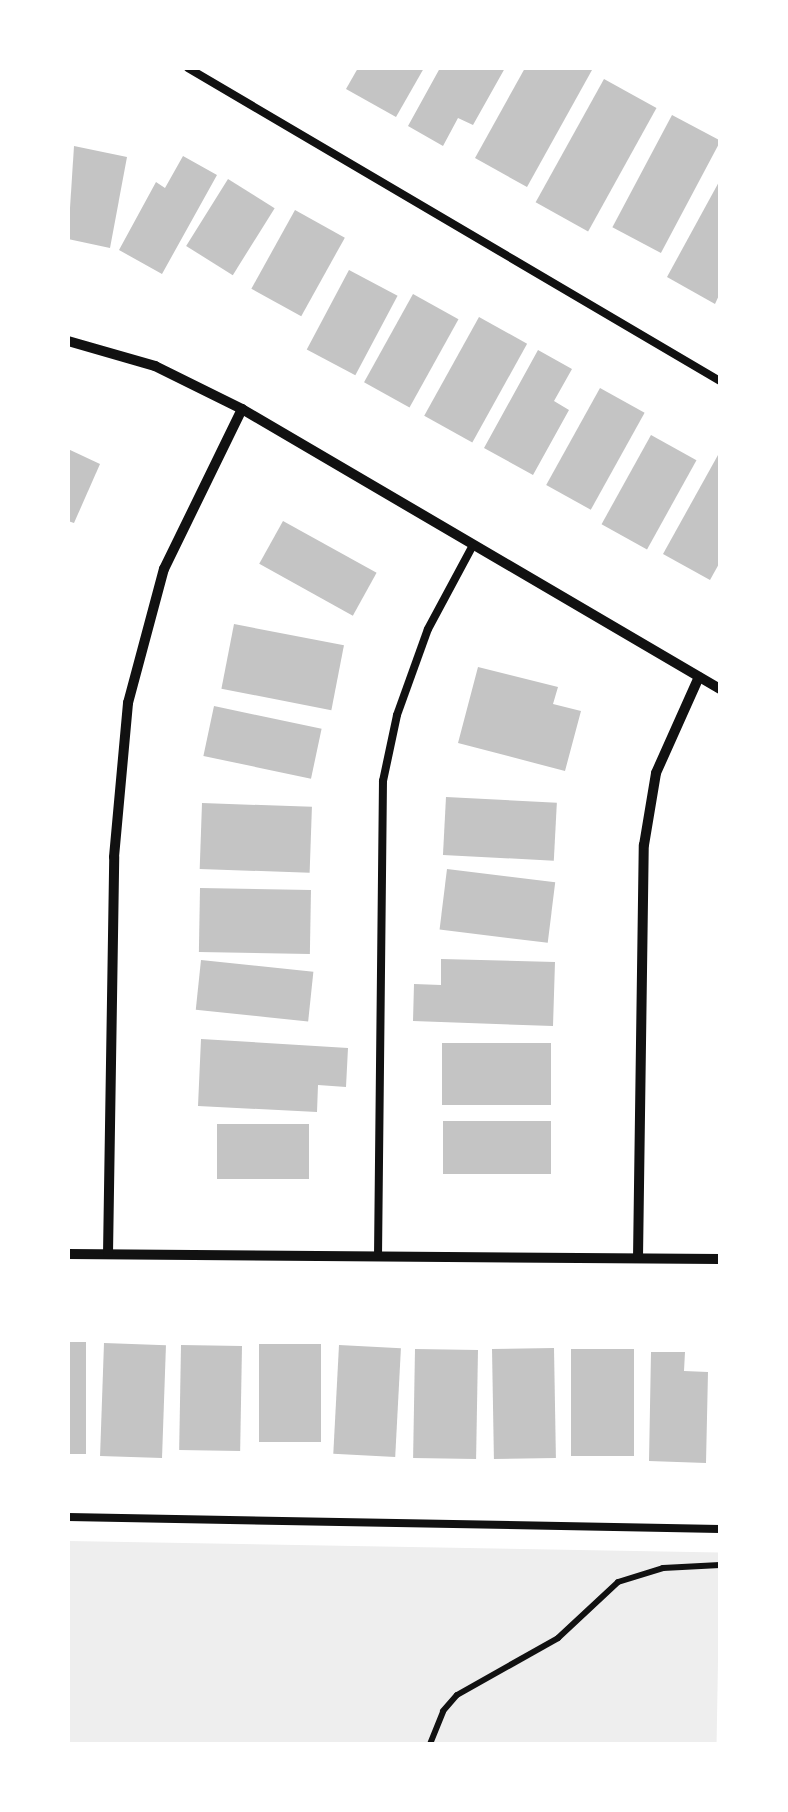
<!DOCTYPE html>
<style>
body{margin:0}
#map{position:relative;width:788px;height:1812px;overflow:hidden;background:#fff;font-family:"Exo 2",sans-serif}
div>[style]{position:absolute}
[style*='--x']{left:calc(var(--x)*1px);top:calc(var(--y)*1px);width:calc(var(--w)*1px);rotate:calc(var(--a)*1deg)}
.green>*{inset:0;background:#eee;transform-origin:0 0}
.building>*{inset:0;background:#c4c4c4;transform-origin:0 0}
.path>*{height:6px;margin:-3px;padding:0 3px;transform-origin:3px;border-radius:3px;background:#111}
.service>*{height:8px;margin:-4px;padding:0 4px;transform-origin:4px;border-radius:4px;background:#111}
.minor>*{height:10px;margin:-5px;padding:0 5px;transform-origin:5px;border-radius:5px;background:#111}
span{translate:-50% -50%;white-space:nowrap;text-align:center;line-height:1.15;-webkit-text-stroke:9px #fff;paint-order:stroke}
.frame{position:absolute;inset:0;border:70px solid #fff;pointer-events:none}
</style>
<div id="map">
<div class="green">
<i style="left:68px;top:1541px;width:652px;height:203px;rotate:1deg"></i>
</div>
<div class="building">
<i style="clip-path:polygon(358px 68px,424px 68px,396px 117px,346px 89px)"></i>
<i style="clip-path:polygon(440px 68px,505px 68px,473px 125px,458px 118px,443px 146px,408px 126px)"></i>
<i style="clip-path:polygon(525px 68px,592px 70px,527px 187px,475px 158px)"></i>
<i style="left:604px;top:79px;width:60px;height:141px;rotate:29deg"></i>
<i style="left:672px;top:115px;width:55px;height:127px;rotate:28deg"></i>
<i style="clip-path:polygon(74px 146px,127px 157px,110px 248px,68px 239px)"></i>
<i style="clip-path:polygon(183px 156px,217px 175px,162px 274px,119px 250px,156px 182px,165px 188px)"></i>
<i style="left:228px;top:179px;width:55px;height:79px;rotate:32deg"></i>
<i style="clip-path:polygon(720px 180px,720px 293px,715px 304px,667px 277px)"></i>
<i style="left:295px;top:210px;width:57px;height:90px;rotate:29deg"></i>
<i style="left:349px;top:270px;width:55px;height:90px;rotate:28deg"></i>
<i style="left:413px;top:294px;width:52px;height:101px;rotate:29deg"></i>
<i style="left:479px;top:317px;width:55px;height:113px;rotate:29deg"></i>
<i style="clip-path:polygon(538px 350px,572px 369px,554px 401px,569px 410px,533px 475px,484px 448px)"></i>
<i style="left:600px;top:388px;width:51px;height:111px;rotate:29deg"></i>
<i style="left:651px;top:435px;width:52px;height:102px;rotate:29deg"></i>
<i style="clip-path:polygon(68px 449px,100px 464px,74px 523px,68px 521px)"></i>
<i style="clip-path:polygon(718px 455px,720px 562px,710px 580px,663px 554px)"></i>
<i style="left:283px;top:521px;width:107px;height:49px;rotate:29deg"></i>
<i style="left:234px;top:624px;width:112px;height:66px;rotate:11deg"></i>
<i style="clip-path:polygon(478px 667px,558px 687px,553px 704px,581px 711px,565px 771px,458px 743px)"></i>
<i style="left:214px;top:706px;width:110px;height:51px;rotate:12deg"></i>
<i style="left:446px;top:797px;width:111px;height:58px;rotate:3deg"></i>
<i style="left:202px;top:803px;width:110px;height:66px;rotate:2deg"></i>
<i style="left:447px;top:869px;width:109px;height:61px;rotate:7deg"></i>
<i style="left:200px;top:888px;width:111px;height:64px;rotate:1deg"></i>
<i style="clip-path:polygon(441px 959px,555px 962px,553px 1026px,413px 1021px,414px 984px,441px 985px)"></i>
<i style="left:201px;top:960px;width:113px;height:50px;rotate:6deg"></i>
<i style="clip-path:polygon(201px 1039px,348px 1048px,346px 1087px,318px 1085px,317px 1112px,198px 1106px)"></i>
<i style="left:442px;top:1043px;width:109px;height:62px"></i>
<i style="left:443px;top:1121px;width:108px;height:53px"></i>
<i style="left:217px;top:1124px;width:92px;height:55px"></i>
<i style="left:68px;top:1342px;width:18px;height:112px"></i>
<i style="left:104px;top:1343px;width:62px;height:113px;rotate:2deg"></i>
<i style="left:259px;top:1344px;width:62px;height:98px"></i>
<i style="left:181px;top:1345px;width:61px;height:105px;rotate:1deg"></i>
<i style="left:339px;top:1345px;width:62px;height:109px;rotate:3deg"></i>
<i style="left:554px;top:1348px;width:110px;height:62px;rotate:89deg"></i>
<i style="left:415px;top:1349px;width:63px;height:109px;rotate:1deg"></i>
<i style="left:634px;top:1349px;width:107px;height:63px;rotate:90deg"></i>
<i style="clip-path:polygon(651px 1352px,685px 1352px,684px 1371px,708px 1372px,706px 1463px,649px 1461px)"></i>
</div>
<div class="path">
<i style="--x:430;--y:1744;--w:35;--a:-68"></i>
<i style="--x:443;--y:1711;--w:21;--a:-49"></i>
<i style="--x:457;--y:1695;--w:116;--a:-29.4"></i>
<i style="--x:558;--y:1638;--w:82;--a:-43"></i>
<i style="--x:618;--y:1582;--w:47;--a:-17.3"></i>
<i style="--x:663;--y:1568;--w:57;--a:-3"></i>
</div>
<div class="service">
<i style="--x:188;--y:68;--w:617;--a:30.47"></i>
<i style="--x:378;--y:1257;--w:476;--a:-89.4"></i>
<i style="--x:383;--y:781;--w:67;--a:-78"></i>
<i style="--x:397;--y:715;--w:91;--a:-70.2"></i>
<i style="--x:428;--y:629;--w:95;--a:-61.8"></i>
<i style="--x:68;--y:1517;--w:652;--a:1.05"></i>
</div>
<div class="minor">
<i style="--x:68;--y:341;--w:91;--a:16"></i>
<i style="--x:155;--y:366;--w:97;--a:26.3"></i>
<i style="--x:242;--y:409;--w:554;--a:30.36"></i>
<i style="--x:68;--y:1254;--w:652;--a:0.44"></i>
<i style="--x:108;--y:1254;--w:397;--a:-89.1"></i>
<i style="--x:114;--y:857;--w:155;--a:-84.8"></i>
<i style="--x:128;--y:703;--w:139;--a:-75"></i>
<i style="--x:164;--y:569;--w:178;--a:-64"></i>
<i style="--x:638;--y:1258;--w:413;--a:-89.2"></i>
<i style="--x:644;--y:845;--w:73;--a:-80.5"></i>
<i style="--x:656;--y:773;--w:105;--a:-65.9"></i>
</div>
<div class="frame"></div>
</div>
